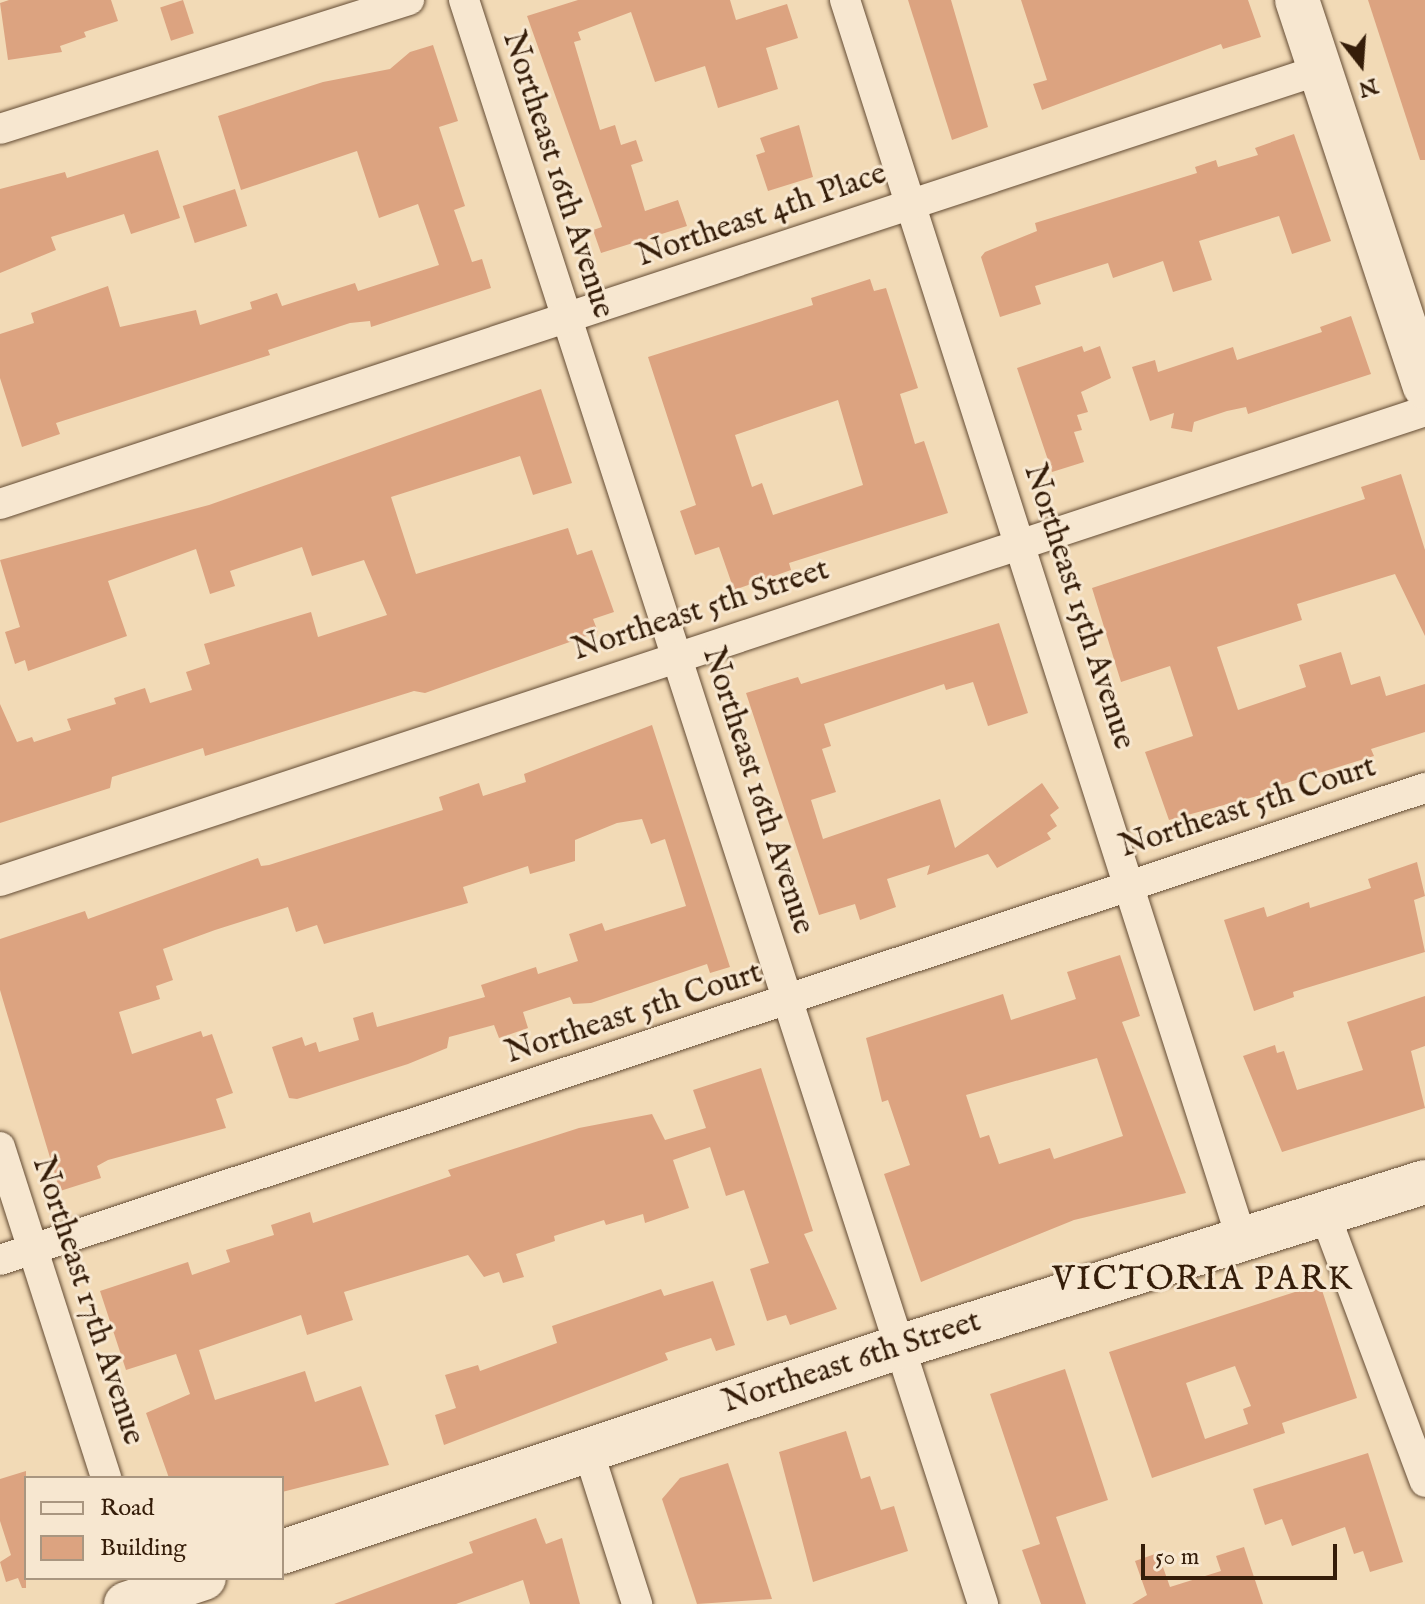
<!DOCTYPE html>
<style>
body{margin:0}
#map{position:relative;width:1425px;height:1604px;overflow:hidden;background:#f2dab6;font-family:"IM FELL English",serif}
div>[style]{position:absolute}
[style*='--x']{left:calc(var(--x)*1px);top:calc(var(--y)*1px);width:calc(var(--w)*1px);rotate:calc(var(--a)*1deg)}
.building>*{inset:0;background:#dca380;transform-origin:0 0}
.roads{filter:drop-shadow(0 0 2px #644c34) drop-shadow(0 0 2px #644c34)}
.street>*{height:30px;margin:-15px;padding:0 15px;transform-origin:15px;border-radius:15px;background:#f7e7d0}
.secondary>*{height:44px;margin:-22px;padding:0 22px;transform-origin:22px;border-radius:22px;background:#f7e7d0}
span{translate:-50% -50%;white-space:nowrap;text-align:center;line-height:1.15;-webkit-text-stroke:6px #f7e7d0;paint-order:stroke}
.street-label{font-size:32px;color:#351d09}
.neighbourhood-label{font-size:34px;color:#351d09;letter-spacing:2px}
.legend{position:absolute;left:24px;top:1476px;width:260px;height:104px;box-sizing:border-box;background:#f7e7d0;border:2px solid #a99680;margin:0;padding:10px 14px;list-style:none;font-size:24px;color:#351d09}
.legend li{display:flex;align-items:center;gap:16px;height:40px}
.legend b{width:40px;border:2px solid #a99680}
.north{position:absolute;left:1321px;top:24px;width:80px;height:80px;-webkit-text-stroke:6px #f7e7d0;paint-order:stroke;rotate:163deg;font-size:22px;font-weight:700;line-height:32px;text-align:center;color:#351d09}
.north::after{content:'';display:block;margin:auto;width:28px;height:36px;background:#351d09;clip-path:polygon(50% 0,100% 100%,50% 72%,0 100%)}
.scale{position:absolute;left:1141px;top:1544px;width:196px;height:36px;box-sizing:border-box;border:4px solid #351d09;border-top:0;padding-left:10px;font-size:24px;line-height:28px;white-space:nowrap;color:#351d09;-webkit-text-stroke:6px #f7e7d0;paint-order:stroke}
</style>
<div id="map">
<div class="building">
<i style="clip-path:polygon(9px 0,111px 0,118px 21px,84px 32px,86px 37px,60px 46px,62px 52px,8px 60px,0 3px)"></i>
<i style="left:183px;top:0;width:35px;height:24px;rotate:72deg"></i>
<i style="clip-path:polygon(578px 0,730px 0,736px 20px,787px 4px,798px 38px,766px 48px,778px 89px,718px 108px,705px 66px,655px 82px,631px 12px,578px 32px,581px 40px,574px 42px,600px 130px,615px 125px,621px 145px,636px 140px,643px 161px,631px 165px,645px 211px,678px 200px,687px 226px,601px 253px,593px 230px,602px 227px,527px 16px)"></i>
<i style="clip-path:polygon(908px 0,951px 0,988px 127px,952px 140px)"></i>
<i style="clip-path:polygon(1021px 0,1248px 0,1261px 37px,1223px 49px,1221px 44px,1042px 110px,1033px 84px,1047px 80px)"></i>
<i style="clip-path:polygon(1368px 0,1425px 0,1425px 160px,1420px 160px)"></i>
<i style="clip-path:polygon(433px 45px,458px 121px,439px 127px,465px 206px,454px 210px,472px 262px,482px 259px,491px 288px,371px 327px,370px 321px,350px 323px,268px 350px,270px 355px,56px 423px,60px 434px,22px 447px,0 378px,0 334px,34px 323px,31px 313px,108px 286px,120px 327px,196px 310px,200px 325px,252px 309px,250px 302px,277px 293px,282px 306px,355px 283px,358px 291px,439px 265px,418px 204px,379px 218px,357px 151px,241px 190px,218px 116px,323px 82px,390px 69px,410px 52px)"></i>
<i style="clip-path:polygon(799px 125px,813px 177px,768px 191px,756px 155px,765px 152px,760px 138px)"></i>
<i style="clip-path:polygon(1294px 134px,1331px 241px,1292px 254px,1279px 216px,1199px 241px,1212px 280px,1173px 292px,1163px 261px,1113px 278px,1108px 263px,1035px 286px,1041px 304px,1000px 317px,981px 257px,985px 252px,1037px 231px,1035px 223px,1197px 173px,1195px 167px,1216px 160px,1218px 167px,1258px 155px,1255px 148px)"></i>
<i style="clip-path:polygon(158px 150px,180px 218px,131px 234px,124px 214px,51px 237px,56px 250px,0 273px,0 189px,65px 172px,67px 178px)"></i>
<i style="left:235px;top:189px;width:39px;height:55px;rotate:72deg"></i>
<i style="clip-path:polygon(evenodd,870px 279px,874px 291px,886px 288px,918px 388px,900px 394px,915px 444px,924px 441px,948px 513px,789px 563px,791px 570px,734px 590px,719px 547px,695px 555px,680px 511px,696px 505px,648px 357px,813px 305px,811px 298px,870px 279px,838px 400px,863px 485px,773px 515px,762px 483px,752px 487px,735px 435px,838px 400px)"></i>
<i style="clip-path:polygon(1351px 316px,1371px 374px,1248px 414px,1246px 407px,1227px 411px,1194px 422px,1192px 432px,1171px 428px,1174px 413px,1150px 421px,1132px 367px,1155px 360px,1158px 372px,1233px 347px,1237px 360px,1322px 332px,1320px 327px)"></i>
<i style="clip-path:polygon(1082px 346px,1084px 352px,1100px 346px,1111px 378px,1081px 392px,1088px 412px,1077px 415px,1082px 430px,1074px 432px,1084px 462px,1052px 472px,1017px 368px)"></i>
<i style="clip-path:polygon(541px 389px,572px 483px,533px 495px,520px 456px,391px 497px,416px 574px,568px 528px,577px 555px,592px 550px,614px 612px,593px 619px,598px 632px,425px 693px,414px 691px,205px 756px,203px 748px,112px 777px,110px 788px,0 823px,0 704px,17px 742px,32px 737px,34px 742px,71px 730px,67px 719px,116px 704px,114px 698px,145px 688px,150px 703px,192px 690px,186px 672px,210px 664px,204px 644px,311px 612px,318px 637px,387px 615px,364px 560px,312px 576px,302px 547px,230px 571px,235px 586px,210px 594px,196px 549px,108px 581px,127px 636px,28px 671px,25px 660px,15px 664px,5px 632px,20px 627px,0 560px,209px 505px)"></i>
<i style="clip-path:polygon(1401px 474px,1425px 550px,1425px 636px,1395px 574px,1297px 604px,1302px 620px,1217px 647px,1238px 710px,1306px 687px,1299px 665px,1341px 652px,1351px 685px,1380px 676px,1386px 696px,1425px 684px,1425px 732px,1371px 749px,1374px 756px,1260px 791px,1261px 795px,1169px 820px,1145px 752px,1193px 736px,1170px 666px,1121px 682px,1092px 588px,1365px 499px,1361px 487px)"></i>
<i style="clip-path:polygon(999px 623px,1028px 713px,988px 726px,973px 682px,946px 690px,944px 684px,824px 724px,831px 746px,822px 749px,836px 792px,811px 800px,823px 839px,940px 799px,955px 848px,1042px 783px,1059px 808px,1050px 815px,1057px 826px,1047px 833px,1051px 839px,997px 868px,988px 854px,927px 875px,930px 865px,887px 879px,896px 907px,860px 920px,855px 904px,819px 915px,746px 693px,798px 677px,801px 684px)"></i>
<i style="clip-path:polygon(652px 725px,730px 967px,710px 973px,707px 964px,591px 1003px,573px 1004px,570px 997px,523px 1012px,528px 1028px,499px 1038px,494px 1025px,449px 1037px,447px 1048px,408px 1064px,297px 1099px,289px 1098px,272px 1047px,302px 1037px,305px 1046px,316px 1042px,319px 1052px,359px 1040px,353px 1018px,373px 1012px,377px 1027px,485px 997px,481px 985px,536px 967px,538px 974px,578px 961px,569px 934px,602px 923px,605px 931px,686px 906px,665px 839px,651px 844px,642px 819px,617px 823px,575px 840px,575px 861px,530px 874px,528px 866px,463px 887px,468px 903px,324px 944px,317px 925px,296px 932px,288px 907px,215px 930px,163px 949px,173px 980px,156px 986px,160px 999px,119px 1012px,132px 1054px,201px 1031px,203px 1037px,212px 1034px,233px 1093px,216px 1099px,226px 1128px,108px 1160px,97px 1166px,101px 1178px,60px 1191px,0 990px,0 939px,85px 911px,88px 919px,258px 858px,261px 866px,269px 865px,443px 810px,439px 797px,479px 783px,483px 796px,526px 782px,524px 774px)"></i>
<i style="clip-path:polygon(1417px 862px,1425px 896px,1414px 900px,1425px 952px,1293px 992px,1294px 997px,1254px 1011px,1224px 920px,1264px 907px,1267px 917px,1309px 902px,1310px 908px,1371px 888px,1368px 879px)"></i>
<i style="clip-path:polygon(evenodd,1120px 955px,1140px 1016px,1122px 1022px,1186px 1193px,1074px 1220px,921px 1282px,884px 1174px,910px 1165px,888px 1100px,882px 1102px,866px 1038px,1003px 994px,1011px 1020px,1076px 999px,1067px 972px,1120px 955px,1097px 1058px,1123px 1136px,1054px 1159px,1050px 1148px,999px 1164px,989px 1135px,980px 1138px,966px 1095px,1097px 1058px)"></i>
<i style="clip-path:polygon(1425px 996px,1425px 1046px,1411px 1051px,1425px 1108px,1282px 1152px,1243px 1056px,1275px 1045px,1277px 1053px,1284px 1051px,1297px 1090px,1363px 1070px,1347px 1022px)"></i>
<i style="clip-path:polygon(761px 1068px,813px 1231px,804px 1234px,837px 1309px,790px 1325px,786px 1315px,767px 1321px,750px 1269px,769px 1263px,744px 1190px,726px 1196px,710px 1147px,673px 1160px,689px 1208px,645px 1223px,643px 1214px,606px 1225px,604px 1220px,554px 1236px,555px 1241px,516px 1254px,524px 1277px,503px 1283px,499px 1272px,484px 1277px,468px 1255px,344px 1292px,353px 1320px,307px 1335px,301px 1315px,199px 1350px,215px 1400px,305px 1371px,315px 1402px,361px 1386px,389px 1465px,282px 1492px,282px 1478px,169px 1478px,146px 1413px,190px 1394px,176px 1354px,126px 1370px,100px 1291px,188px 1262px,192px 1275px,230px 1262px,226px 1250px,274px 1235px,271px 1225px,310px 1212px,313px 1223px,451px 1176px,448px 1170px,579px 1128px,652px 1114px,665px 1140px,706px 1128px,693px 1090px)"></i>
<i style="clip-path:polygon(713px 1281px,735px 1345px,716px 1351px,711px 1338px,665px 1353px,668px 1360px,444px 1445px,435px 1415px,456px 1408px,445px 1375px,478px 1365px,480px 1371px,557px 1343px,552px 1326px,661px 1289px,664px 1296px)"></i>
<i style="clip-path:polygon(evenodd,1320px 1284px,1357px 1398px,1282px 1423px,1285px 1433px,1152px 1478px,1109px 1352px,1320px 1284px,1235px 1366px,1251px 1406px,1243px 1409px,1248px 1424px,1205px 1439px,1186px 1383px,1235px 1366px)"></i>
<i style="clip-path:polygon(1065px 1369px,1108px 1500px,1056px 1517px,1086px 1604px,1041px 1604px,1022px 1550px,1040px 1544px,990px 1394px)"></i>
<i style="clip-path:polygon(846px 1431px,861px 1479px,870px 1476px,881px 1510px,894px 1506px,908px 1551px,813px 1582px,779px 1452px)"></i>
<i style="clip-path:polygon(1368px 1453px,1403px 1562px,1370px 1572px,1363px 1551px,1354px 1554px,1345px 1527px,1292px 1546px,1282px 1519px,1265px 1525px,1253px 1489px)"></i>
<i style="clip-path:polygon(728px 1463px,772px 1599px,697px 1604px,662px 1499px,680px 1478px)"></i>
<i style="clip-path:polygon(26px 1471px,26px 1588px,22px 1588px,18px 1578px,6px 1582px,0 1562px,11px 1555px,0 1521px,0 1479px)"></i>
<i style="clip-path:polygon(536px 1518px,546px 1544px,562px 1538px,580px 1604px,530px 1604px,523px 1580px,456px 1604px,334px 1604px,473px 1553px,469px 1542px)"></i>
<i style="clip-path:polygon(1244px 1547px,1263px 1604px,1132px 1604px,1147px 1595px,1135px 1561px,1158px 1553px,1170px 1587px,1221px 1571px,1216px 1556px)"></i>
</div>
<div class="roads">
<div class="street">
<i style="--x:464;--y:0;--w:1686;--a:72.07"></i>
<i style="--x:845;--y:0;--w:1299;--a:72.25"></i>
<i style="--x:0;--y:129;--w:429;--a:-17.5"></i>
<i style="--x:0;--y:504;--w:1389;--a:-18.21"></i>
<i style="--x:0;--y:881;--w:1501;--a:-18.25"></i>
<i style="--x:0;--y:1147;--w:348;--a:72.2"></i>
<i style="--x:1324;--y:1212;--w:288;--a:69.5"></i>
<i style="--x:0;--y:1260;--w:1501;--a:-18.33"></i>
<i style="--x:588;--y:1450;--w:162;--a:72.3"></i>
</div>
<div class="secondary">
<i style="--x:1297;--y:0;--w:407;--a:71.7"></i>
<i style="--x:282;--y:1552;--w:650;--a:-18.38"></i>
<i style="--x:899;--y:1347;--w:551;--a:-17.42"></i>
<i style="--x:126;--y:1604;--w:82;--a:-18.4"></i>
</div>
</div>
<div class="street-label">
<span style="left:557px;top:175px;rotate:72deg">Northeast 16th Avenue</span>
<span style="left:762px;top:216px;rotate:-19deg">Northeast 4th Place</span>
<span style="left:1078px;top:607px;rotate:72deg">Northeast 15th Avenue</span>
<span style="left:701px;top:611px;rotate:-18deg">Northeast 5th Street</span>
<span style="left:757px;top:791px;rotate:72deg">Northeast 16th Avenue</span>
<span style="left:1248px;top:808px;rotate:-18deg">Northeast 5th Court</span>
<span style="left:634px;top:1014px;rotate:-18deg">Northeast 5th Court</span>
<span style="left:87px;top:1301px;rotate:72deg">Northeast 17th Avenue</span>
<span style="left:852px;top:1363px;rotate:-18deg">Northeast 6th Street</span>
</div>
<div class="neighbourhood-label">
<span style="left:1203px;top:1280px">VICTORIA PARK</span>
</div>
<ul class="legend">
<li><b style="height:10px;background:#f7e7d0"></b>Road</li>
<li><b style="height:22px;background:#dca380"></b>Building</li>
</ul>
<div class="north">N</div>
<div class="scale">50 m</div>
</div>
